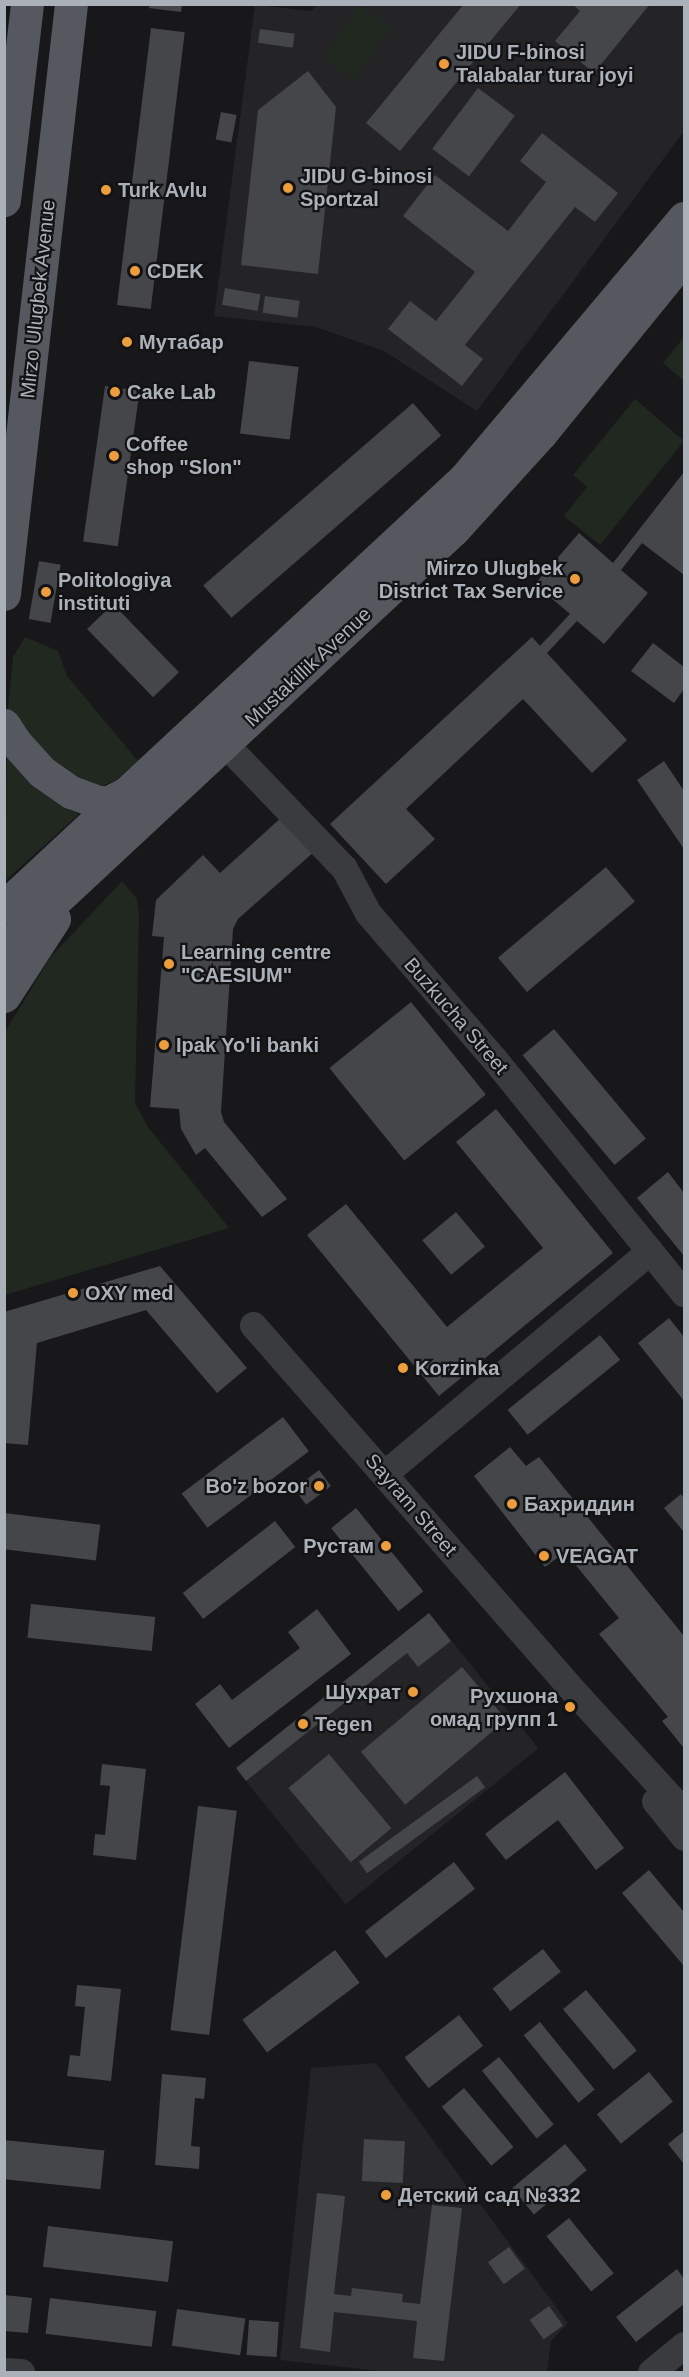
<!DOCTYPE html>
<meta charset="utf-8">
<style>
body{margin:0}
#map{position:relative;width:689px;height:2377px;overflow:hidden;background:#18181a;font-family:Arial,sans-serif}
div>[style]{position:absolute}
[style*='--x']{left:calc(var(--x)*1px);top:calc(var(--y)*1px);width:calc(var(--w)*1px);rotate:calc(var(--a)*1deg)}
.built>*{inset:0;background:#242427;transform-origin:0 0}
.green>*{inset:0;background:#202820;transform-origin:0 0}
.building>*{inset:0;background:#45464a;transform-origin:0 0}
.minor>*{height:27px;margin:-13.5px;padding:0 13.5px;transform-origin:13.5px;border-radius:13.5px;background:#393b3f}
.major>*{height:33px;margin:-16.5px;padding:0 16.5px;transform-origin:16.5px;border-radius:16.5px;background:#55585e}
.dots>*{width:16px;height:16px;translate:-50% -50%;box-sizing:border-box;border:3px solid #131315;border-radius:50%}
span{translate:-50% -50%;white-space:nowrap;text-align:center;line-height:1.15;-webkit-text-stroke:4.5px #131315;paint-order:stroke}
.poi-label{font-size:20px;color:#abb1b9;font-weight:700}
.left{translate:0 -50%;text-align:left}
.right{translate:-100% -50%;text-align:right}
.street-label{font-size:20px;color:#abb1b9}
.frame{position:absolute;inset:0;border:6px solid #abb1b9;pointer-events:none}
</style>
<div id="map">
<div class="built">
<i style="clip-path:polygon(318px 4px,684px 5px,684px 131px,477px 411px,384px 351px,316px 327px,214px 316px,255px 5px,311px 11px)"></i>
<i style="left:429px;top:1613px;width:174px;height:248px;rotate:51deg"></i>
<i style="clip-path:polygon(376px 2063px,568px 2323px,551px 2341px,547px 2372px,390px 2372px,280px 2360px,311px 2068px)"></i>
</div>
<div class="green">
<i style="left:360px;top:5px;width:38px;height:65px;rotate:35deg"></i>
<i style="clip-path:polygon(684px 337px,684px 381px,663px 363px)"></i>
<i style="clip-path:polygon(635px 399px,684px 441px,600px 545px,564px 516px,587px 487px,573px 475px)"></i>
<i style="clip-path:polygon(25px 637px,58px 651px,67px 676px,138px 761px,116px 780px,102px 786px,69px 779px,8px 710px,13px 657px)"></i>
<i style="clip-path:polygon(7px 751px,52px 796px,79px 814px,5px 881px)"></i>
<i style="clip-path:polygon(122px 881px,137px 899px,139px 914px,135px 1103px,148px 1127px,229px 1228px,5px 1295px,5px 1032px,50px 958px)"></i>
</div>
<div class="building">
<i style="clip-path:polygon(150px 4px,182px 4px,181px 12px,149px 8px)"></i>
<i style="clip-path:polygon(464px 4px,521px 4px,400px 151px,366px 123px)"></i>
<i style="clip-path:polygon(572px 4px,650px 4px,594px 73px,555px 41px,580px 11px)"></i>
<i style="left:151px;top:28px;width:34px;height:279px;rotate:7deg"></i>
<i style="left:260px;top:29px;width:35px;height:14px;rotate:8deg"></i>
<i style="clip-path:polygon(308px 71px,336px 107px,318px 274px,241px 265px,258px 110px)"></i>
<i style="left:478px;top:88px;width:46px;height:76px;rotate:37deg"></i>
<i style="left:221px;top:112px;width:16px;height:28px;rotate:11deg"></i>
<i style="clip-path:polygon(542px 133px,618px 193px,595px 222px,575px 207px,465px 345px,483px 359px,462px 386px,388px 329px,410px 301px,436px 321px,475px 272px,403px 216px,435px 175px,508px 231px,546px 182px,520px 161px)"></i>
<i style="left:225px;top:288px;width:36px;height:17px;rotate:10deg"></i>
<i style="left:265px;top:296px;width:35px;height:17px;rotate:8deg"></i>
<i style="left:249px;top:361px;width:50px;height:73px;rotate:7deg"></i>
<i style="left:105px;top:386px;width:35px;height:157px;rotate:8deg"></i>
<i style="left:413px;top:403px;width:43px;height:278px;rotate:49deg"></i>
<i style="clip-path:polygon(684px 472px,684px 575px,642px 543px,621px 570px,648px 593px,604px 644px,577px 621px,547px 653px,627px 740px,592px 773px,523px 699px,406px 809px,435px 839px,386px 884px,330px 824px,532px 637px,540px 646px,570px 614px,535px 584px,579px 533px,613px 563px)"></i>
<i style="left:39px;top:561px;width:22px;height:59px;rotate:10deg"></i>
<i style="left:113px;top:604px;width:95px;height:36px;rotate:46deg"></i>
<i style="clip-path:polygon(653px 643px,684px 667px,684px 689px,674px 703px,631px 671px)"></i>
<i style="clip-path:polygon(664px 761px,684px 791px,684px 849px,637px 780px)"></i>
<i style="clip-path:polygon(282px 817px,315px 851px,238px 919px,233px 929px,221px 1112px,224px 1122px,287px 1199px,262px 1217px,205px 1148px,196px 1155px,181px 1129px,179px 1109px,150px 1107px,164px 937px,152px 936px,156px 900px,203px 855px,220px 873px)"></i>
<i style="left:606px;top:867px;width:45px;height:141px;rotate:50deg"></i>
<i style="left:411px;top:1002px;width:119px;height:105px;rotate:51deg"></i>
<i style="left:554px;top:1029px;width:143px;height:41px;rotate:50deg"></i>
<i style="clip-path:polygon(496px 1109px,613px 1253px,439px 1396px,307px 1235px,346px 1204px,447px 1327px,543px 1248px,456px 1142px)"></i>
<i style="clip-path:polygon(668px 1172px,684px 1193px,684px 1256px,637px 1198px)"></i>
<i style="left:456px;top:1212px;width:45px;height:44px;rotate:50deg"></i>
<i style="clip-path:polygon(160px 1266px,247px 1368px,217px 1393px,146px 1310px,37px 1343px,28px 1445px,4px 1443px,4px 1312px)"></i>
<i style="clip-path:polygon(669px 1318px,684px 1337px,684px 1401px,638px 1343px)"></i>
<i style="left:600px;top:1335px;width:32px;height:119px;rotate:51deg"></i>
<i style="left:283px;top:1417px;width:43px;height:127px;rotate:53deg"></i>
<i style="clip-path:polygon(510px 1447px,526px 1466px,539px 1457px,684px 1636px,683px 1747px,662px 1721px,668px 1717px,599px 1634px,619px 1618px,565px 1552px,545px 1567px,474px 1476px)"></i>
<i style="left:319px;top:1470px;width:20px;height:31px;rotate:53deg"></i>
<i style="clip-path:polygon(681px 1494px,684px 1499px,684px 1532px,664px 1508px)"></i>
<i style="left:356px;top:1508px;width:107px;height:32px;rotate:51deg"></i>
<i style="left:4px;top:1513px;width:97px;height:36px;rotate:7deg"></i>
<i style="left:275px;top:1521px;width:33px;height:117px;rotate:52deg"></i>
<i style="left:31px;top:1604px;width:125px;height:34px;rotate:6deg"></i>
<i style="clip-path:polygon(317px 1609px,351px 1654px,229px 1748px,195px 1704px,220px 1684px,232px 1700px,300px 1648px,288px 1632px)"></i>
<i style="clip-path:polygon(429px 1613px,451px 1641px,418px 1667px,407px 1653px,246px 1781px,236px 1768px)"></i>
<i style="left:462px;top:1667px;width:69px;height:132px;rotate:50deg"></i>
<i style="left:329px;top:1754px;width:97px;height:53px;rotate:50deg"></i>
<i style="clip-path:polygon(102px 1764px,146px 1769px,136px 1860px,93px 1855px,95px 1834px,105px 1835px,110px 1786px,100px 1785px)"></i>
<i style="clip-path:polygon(565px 1772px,624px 1848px,596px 1870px,558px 1820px,506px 1860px,485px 1834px)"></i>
<i style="left:477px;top:1776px;width:14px;height:146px;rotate:54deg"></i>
<i style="left:198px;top:1806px;width:39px;height:226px;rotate:7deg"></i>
<i style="left:454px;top:1862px;width:34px;height:113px;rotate:52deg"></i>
<i style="clip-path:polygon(649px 1870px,684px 1912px,684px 1966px,622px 1893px)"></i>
<i style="left:543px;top:1949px;width:29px;height:64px;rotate:52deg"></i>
<i style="left:335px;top:1950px;width:41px;height:116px;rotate:53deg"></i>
<i style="clip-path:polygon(77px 1985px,121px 1989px,111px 2081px,67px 2076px,70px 2055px,80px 2056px,85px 2007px,75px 2006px)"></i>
<i style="left:586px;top:1990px;width:79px;height:30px;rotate:50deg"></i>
<i style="left:459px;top:2015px;width:39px;height:69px;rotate:52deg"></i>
<i style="left:540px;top:2022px;width:87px;height:21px;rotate:51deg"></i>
<i style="left:499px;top:2057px;width:87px;height:22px;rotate:51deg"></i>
<i style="left:649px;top:2072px;width:38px;height:67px;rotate:51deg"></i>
<i style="clip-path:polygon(162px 2074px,206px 2078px,204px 2099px,195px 2098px,191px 2146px,200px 2147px,199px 2169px,155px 2165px)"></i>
<i style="left:464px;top:2088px;width:77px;height:29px;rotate:50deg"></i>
<i style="clip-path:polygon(684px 2131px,684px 2164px,668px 2144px)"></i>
<i style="left:364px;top:2139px;width:41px;height:42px;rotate:3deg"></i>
<i style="left:4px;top:2140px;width:101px;height:39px;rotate:6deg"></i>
<i style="left:565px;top:2144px;width:34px;height:69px;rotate:50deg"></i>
<i style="clip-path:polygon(317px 2193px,345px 2196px,334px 2294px,351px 2296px,352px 2288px,403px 2294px,402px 2302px,420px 2304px,432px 2205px,462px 2208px,444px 2361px,413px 2358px,417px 2321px,334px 2312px,330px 2352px,300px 2348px)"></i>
<i style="left:569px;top:2218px;width:71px;height:29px;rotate:51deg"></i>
<i style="left:48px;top:2226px;width:126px;height:41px;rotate:7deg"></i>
<i style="left:509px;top:2247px;width:27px;height:26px;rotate:54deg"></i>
<i style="clip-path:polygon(677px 2269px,684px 2279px,684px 2304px,636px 2342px,616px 2317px)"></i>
<i style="clip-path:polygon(4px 2295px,32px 2298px,28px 2333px,4px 2331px)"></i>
<i style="left:50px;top:2298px;width:107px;height:36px;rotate:7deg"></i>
<i style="left:549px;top:2306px;width:24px;height:24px;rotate:54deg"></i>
<i style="left:177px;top:2309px;width:69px;height:37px;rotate:8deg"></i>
<i style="left:249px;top:2320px;width:30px;height:35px;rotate:4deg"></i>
</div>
<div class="minor">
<i style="--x:225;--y:744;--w:172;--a:46.2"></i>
<i style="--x:344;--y:868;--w:51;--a:61.9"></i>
<i style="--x:368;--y:913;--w:194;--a:49.2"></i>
<i style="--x:495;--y:1060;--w:300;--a:51"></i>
<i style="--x:253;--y:1325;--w:478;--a:48.8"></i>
<i style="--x:568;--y:1685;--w:172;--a:47.6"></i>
<i style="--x:384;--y:1474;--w:347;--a:-40"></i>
<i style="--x:655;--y:1801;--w:46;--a:51.1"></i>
<i style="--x:4;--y:2371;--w:17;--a:3"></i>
<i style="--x:651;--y:2372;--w:43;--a:-39.3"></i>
</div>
<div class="major">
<i style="--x:4;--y:200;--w:197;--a:-83.3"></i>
<i style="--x:4;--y:594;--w:594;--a:-83.52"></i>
<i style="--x:4;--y:725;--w:20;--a:57"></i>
<i style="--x:15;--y:742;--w:40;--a:48"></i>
<i style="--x:42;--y:772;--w:35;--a:35"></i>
<i style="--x:71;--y:792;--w:29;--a:20"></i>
<i style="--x:98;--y:802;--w:11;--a:0"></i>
<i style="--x:109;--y:802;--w:22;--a:-27"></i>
<i style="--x:4;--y:907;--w:630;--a:-42.94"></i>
<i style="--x:465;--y:478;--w:340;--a:-49.9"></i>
<i style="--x:4;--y:948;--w:615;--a:-42.96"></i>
<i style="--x:454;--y:529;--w:130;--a:-47.8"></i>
<i style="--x:541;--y:433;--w:227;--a:-50.9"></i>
<i style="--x:4;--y:996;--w:92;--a:-57"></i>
</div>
<div class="dots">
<i style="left:444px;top:64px;background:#ec9d3d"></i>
<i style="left:288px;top:188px;background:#ec9d3d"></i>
<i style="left:106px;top:190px;background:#ec9d3d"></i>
<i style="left:135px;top:271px;background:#ec9d3d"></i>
<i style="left:127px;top:342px;background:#ec9d3d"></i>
<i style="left:115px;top:392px;background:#ec9d3d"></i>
<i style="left:114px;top:456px;background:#ec9d3d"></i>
<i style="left:575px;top:579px;background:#ec9d3d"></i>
<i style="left:46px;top:592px;background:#ec9d3d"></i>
<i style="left:169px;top:964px;background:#ec9d3d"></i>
<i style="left:164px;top:1045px;background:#ec9d3d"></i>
<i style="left:73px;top:1293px;background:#ec9d3d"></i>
<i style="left:403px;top:1368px;background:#ec9d3d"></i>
<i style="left:319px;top:1486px;background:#ec9d3d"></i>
<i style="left:512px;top:1504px;background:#ec9d3d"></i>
<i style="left:386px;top:1546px;background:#ec9d3d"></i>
<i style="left:544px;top:1556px;background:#ec9d3d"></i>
<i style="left:413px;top:1692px;background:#ec9d3d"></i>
<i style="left:570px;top:1707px;background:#ec9d3d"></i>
<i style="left:303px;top:1724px;background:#ec9d3d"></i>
<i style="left:386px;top:2195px;background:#ec9d3d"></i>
</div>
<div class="poi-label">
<span class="left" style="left:456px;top:64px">JIDU F-binosi<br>Talabalar turar joyi</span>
<span class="left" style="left:300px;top:188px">JIDU G-binosi<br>Sportzal</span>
<span class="left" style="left:118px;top:190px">Turk Avlu</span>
<span class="left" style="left:147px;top:271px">CDEK</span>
<span class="left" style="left:139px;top:342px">Мутабар</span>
<span class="left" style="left:127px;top:392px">Cake Lab</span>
<span class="left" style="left:126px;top:456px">Coffee<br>shop "Slon"</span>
<span class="right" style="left:563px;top:580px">Mirzo Ulugbek<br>District Tax Service</span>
<span class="left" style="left:58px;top:592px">Politologiya<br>instituti</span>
<span class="left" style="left:181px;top:964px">Learning centre<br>"CAESIUM"</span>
<span class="left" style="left:176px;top:1045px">Ipak Yo'li banki</span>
<span class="left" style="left:85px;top:1293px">OXY med</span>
<span class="left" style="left:415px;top:1368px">Korzinka</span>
<span class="right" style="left:307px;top:1486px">Bo'z bozor</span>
<span class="left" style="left:524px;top:1504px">Бахриддин</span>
<span class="right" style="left:374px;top:1546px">Рустам</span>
<span class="left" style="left:556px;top:1556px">VEAGAT</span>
<span class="right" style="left:401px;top:1692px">Шухрат</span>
<span class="right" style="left:558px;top:1708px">Рухшона<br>омад групп 1</span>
<span class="left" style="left:315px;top:1724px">Tegen</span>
<span class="left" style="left:398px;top:2195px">Детский сад №332</span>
</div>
<div class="street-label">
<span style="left:38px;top:299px;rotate:-84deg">Mirzo Ulugbek Avenue</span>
<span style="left:308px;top:667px;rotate:-43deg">Mustakillik Avenue</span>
<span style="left:456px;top:1016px;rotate:49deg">Buzkucha Street</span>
<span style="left:411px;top:1505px;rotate:49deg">Sayram Street</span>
</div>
<div class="frame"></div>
</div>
